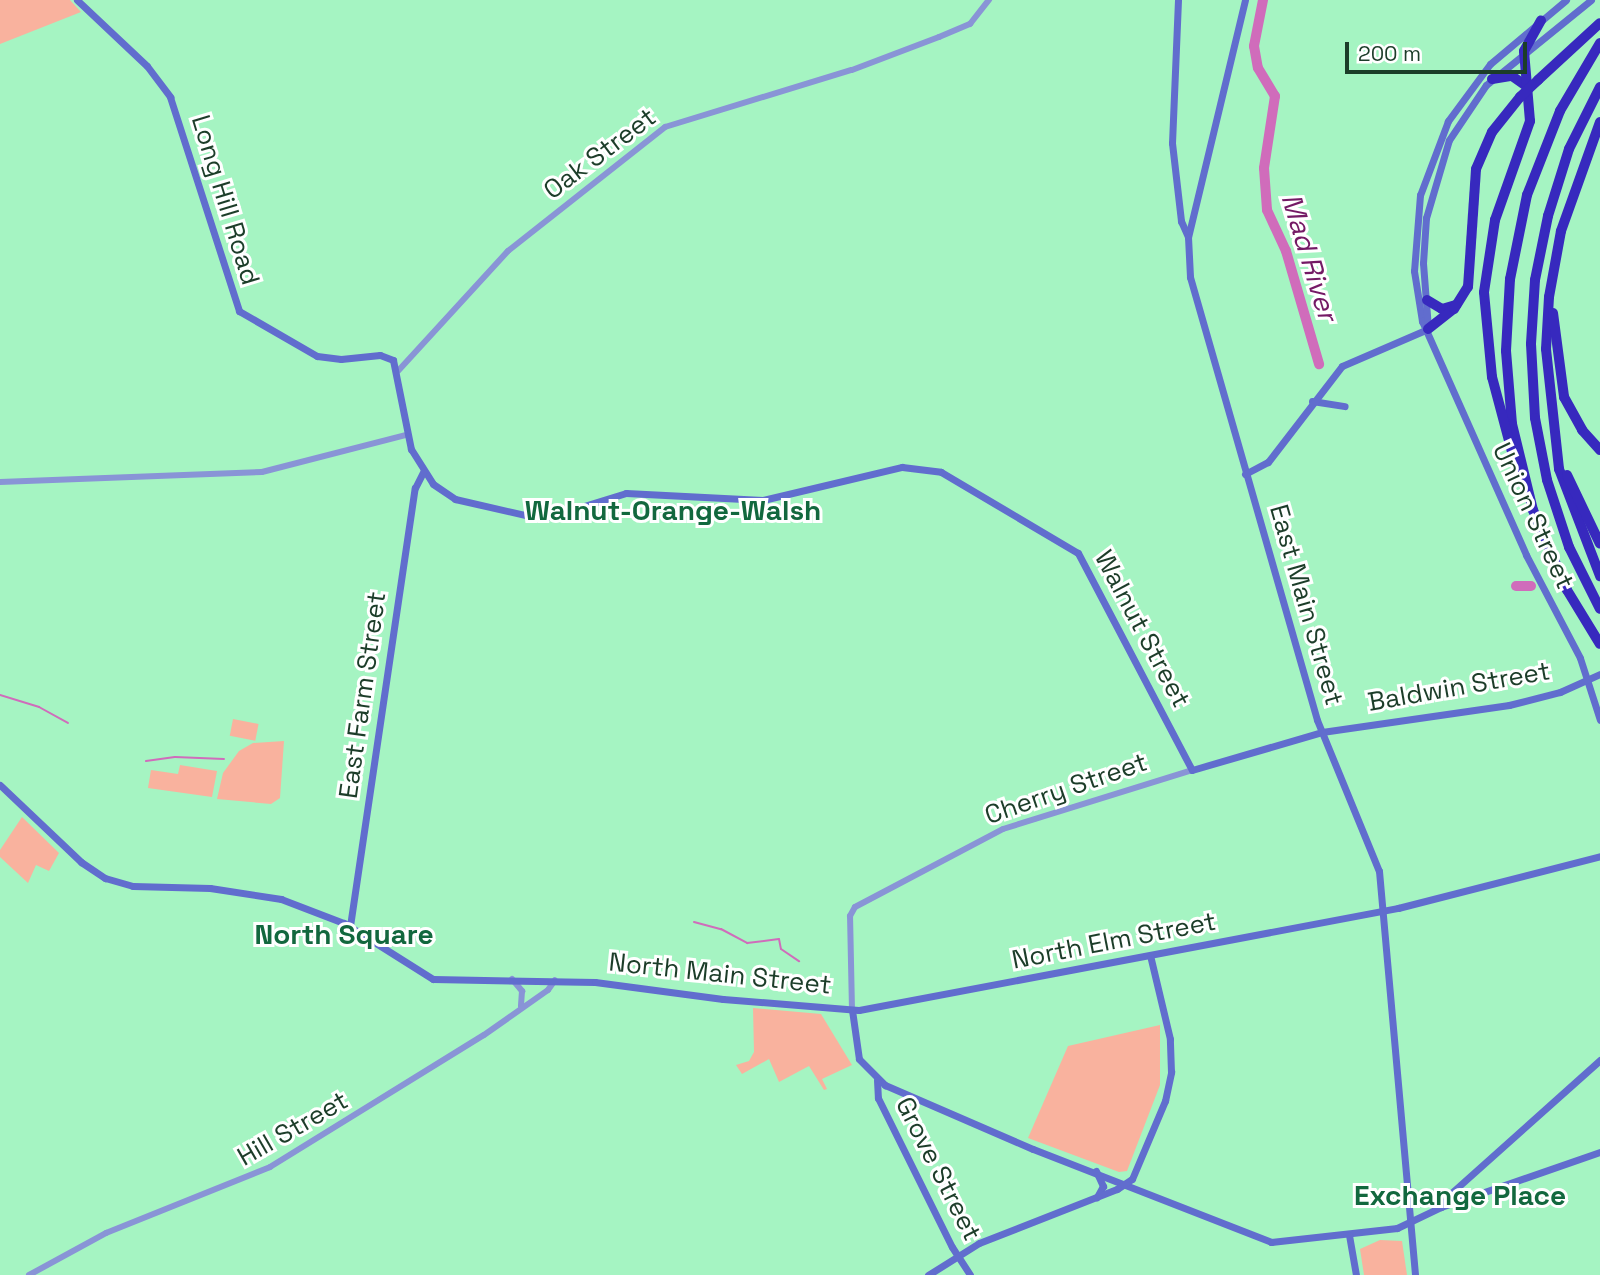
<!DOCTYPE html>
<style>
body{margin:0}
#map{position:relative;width:1600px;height:1275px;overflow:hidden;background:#a5f4c2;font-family:"Space Grotesk",sans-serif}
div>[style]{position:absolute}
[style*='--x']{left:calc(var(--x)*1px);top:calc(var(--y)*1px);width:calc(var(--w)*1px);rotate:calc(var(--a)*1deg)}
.green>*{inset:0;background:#f9b29e;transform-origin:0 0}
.stream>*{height:2px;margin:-1px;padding:0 1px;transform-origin:1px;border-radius:1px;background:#d06cbb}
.river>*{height:10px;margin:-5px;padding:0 5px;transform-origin:5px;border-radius:5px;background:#d06cbb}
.tertiary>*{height:6px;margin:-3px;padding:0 3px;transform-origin:3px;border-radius:3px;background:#8994d6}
.secondary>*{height:7px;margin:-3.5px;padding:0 3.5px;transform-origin:3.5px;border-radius:3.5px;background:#616dce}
.motorway>*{height:10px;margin:-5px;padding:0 5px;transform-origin:5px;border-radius:5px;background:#3729be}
.secondary-bridge>*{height:7px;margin:-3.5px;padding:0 3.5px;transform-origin:3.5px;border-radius:3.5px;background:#616dce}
.motorway-bridge>*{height:10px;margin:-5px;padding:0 5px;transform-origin:5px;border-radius:5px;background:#3729be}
span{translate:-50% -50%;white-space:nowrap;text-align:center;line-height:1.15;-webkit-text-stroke:6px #fff;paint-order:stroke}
.street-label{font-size:26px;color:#1c3d29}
.water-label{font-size:28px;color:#741a65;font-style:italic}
.neighbourhood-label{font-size:28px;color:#12683e;font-weight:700}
.scale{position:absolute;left:1345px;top:42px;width:182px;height:32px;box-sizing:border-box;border:4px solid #1c3d29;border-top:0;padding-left:9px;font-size:21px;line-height:24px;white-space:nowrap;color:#1c3d29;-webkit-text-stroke:5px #fff;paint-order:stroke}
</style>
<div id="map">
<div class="green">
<i style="clip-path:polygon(0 0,70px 0,81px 12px,0 44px)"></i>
<i style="left:233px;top:719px;width:26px;height:17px;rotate:11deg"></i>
<i style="clip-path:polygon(284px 741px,280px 798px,271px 804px,217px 799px,223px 773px,239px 751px,253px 743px)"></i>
<i style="clip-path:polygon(180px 765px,217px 771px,212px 797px,148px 788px,151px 770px,178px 774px)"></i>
<i style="clip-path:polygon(22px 817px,59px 853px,49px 871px,36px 865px,28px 883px,0 857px,0 850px)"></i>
<i style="clip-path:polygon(753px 1008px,821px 1014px,852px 1065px,822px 1079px,827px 1089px,824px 1090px,809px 1066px,779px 1082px,769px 1059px,742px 1074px,736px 1065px,749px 1061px,754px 1052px)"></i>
<i style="clip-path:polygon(1160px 1025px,1160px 1085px,1127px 1171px,1119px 1172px,1028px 1138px,1068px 1046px)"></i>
<i style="clip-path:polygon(1380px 1240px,1402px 1241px,1407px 1275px,1364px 1275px,1360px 1249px)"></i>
</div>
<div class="stream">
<i style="--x:0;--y:695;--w:41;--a:17.1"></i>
<i style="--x:39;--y:707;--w:33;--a:29"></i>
<i style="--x:146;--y:761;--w:29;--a:-8"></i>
<i style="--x:175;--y:757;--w:49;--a:2.3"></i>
<i style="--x:694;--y:922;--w:28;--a:15"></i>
<i style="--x:721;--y:929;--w:30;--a:28"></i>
<i style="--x:747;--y:943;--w:32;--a:-7"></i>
<i style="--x:779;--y:939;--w:10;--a:79"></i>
<i style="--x:781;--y:949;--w:22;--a:34"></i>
</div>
<div class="river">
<i style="--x:1263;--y:0;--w:47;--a:101.1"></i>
<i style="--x:1254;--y:46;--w:22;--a:80"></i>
<i style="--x:1258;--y:68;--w:33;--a:59"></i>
<i style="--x:1275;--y:96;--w:73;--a:98.7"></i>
<i style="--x:1264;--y:168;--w:42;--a:85.9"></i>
<i style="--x:1267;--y:210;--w:45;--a:65.1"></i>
<i style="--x:1286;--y:251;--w:118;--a:73.7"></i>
<i style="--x:1516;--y:586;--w:15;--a:0"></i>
</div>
<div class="tertiary">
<i style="--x:398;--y:371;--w:163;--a:-47.5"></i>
<i style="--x:508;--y:251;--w:200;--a:-38.3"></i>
<i style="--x:665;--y:127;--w:195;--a:-17"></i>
<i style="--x:852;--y:70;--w:93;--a:-20.8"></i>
<i style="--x:939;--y:37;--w:34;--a:-23"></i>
<i style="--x:970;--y:24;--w:31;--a:-52"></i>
<i style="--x:0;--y:482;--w:262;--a:-2.2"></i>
<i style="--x:262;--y:472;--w:149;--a:-14.4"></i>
<i style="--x:512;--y:979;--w:16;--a:50"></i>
<i style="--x:522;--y:991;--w:15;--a:94"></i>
<i style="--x:852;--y:1010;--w:94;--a:-91.2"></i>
<i style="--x:850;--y:916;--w:10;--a:-61"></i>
<i style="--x:855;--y:907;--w:167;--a:-27.8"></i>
<i style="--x:1003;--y:829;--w:198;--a:-17.3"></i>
<i style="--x:29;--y:1275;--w:88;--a:-28.6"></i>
<i style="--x:106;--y:1233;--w:177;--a:-21.9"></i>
<i style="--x:270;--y:1167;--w:251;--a:-31.7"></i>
<i style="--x:484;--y:1035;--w:78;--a:-35.1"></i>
<i style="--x:548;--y:990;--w:12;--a:-55"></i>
</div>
<div class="secondary">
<i style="--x:77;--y:0;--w:96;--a:43.3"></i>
<i style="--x:147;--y:66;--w:39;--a:53"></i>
<i style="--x:170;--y:97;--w:225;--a:72.1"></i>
<i style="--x:239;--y:311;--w:90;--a:30"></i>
<i style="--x:317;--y:356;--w:24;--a:7"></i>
<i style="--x:341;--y:359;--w:39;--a:-6"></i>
<i style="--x:380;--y:355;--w:14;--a:21"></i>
<i style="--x:393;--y:360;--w:91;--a:78.6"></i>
<i style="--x:411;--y:449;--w:41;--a:57.8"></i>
<i style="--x:433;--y:484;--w:27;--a:34"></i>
<i style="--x:455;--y:499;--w:89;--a:12.9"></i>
<i style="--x:542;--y:519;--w:88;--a:-17.2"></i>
<i style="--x:626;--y:493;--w:137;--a:2.9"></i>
<i style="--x:763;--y:500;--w:143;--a:-13.4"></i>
<i style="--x:902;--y:467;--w:39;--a:7"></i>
<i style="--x:941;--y:472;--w:159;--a:30.6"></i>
<i style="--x:1078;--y:553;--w:245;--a:62.3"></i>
<i style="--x:1192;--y:770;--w:135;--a:-16.3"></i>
<i style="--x:1322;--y:732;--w:189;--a:-8.2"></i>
<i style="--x:1509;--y:705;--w:53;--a:-14.3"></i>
<i style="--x:1178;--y:0;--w:143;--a:92.4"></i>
<i style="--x:1172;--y:143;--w:79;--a:83.4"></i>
<i style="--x:1181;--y:221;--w:17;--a:66"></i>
<i style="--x:1245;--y:0;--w:244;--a:103.5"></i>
<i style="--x:1188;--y:237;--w:40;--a:87.1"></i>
<i style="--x:1190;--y:277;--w:461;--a:74"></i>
<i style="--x:1317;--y:720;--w:163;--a:67.7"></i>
<i style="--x:1379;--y:871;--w:406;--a:84.9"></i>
<i style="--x:1566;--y:0;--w:99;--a:139.9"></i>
<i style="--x:1490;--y:64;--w:71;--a:126.4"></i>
<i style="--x:1448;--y:121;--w:79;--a:110.7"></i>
<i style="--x:1420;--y:195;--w:76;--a:94.5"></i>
<i style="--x:1414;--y:271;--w:51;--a:80.9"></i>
<i style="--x:1422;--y:321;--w:256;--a:66"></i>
<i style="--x:1526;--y:555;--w:116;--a:62.3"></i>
<i style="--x:1580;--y:658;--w:65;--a:72.1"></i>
<i style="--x:1428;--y:328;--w:65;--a:-94.4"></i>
<i style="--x:1423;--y:263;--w:45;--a:-86.2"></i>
<i style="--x:1426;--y:218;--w:81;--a:-73.6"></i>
<i style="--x:1449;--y:140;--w:66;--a:-56.1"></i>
<i style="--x:1486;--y:85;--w:135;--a:-39"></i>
<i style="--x:1312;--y:401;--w:33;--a:9"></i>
<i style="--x:1245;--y:474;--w:26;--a:-28"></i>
<i style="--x:1268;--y:462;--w:121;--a:-52.4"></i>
<i style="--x:1342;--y:366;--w:94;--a:-23.3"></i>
<i style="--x:0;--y:785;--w:112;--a:43.5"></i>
<i style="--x:81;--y:862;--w:29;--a:34"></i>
<i style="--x:105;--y:878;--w:29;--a:16"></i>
<i style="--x:133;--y:886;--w:77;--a:1.5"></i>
<i style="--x:210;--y:888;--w:72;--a:8.8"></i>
<i style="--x:281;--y:899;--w:67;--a:20.9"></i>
<i style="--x:344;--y:923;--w:105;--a:32.2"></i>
<i style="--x:433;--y:979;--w:162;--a:1.1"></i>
<i style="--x:595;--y:982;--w:129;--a:7.6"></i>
<i style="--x:723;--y:999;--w:136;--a:4.6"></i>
<i style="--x:859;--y:1010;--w:549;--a:-10.72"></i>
<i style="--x:1398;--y:908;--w:209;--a:-14.4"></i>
<i style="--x:350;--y:926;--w:443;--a:-81.6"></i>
<i style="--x:415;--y:488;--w:18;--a:-63"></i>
<i style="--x:852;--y:1010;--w:49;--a:81.9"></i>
<i style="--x:859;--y:1059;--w:37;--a:45"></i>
<i style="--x:885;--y:1085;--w:161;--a:23.4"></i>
<i style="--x:1033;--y:1149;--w:256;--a:21.3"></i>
<i style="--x:1271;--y:1242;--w:127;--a:-6.3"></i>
<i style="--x:1397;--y:1228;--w:49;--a:-25.5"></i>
<i style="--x:1441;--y:1207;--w:168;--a:-19.1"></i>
<i style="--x:877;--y:1080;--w:18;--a:87"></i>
<i style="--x:878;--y:1098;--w:166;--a:63.6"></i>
<i style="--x:952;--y:1247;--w:33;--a:57"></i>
<i style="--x:1096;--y:1171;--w:17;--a:65"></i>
<i style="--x:1103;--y:1186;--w:13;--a:119"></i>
<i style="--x:1441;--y:1207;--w:14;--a:-56"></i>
<i style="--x:1449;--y:1195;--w:203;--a:-41.8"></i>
<i style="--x:1349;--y:1235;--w:41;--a:80.1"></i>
<i style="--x:928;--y:1275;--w:60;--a:-32.1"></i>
<i style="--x:979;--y:1243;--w:148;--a:-21.4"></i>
<i style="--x:1117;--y:1189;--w:18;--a:-34"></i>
<i style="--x:1132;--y:1179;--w:85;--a:-67.1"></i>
<i style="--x:1165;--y:1101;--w:30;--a:-78"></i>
<i style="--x:1171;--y:1072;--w:33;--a:-92"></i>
<i style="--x:1170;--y:1039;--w:86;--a:-103.4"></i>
</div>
<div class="motorway">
<i style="--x:1600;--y:43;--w:79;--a:120.5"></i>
<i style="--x:1560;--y:111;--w:90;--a:111.4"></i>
<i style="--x:1527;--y:195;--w:86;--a:101.4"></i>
<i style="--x:1510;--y:279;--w:72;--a:93.2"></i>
<i style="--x:1506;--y:351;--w:73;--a:85.3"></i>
<i style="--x:1512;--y:424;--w:89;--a:76.3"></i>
<i style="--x:1533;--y:510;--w:87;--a:67"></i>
<i style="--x:1567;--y:590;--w:63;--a:58.6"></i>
<i style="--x:1492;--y:79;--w:20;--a:-9"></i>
<i style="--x:1512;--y:76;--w:19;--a:35"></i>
<i style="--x:1538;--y:80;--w:84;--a:-42.6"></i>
<i style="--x:1600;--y:87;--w:69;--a:116.6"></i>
<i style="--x:1569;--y:149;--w:70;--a:107.4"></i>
<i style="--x:1548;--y:216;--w:65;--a:101.5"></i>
<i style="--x:1535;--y:280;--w:64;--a:93.6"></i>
<i style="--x:1531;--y:344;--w:74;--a:86.9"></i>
<i style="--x:1535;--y:418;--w:63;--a:79"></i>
<i style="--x:1547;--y:480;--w:71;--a:71.8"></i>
<i style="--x:1569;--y:547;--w:69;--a:63.4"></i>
<i style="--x:1600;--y:122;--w:116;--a:109.7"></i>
<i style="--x:1561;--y:231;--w:67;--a:100.3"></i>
<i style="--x:1549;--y:297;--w:52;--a:93.3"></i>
<i style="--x:1546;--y:349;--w:121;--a:83.8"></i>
<i style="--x:1559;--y:469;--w:115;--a:69"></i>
<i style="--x:1427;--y:300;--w:17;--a:31"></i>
<i style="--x:1442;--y:309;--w:15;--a:-16"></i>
<i style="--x:1553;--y:313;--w:85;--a:82.5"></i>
<i style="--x:1564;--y:397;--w:38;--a:61"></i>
<i style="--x:1582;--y:430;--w:27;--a:48"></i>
<i style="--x:1428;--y:329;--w:33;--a:-38"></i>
<i style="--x:1454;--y:309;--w:26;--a:-58"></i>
<i style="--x:1468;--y:287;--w:118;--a:-86.1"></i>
<i style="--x:1476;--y:169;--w:40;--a:-66.6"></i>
<i style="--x:1492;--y:132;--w:45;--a:-51.3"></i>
<i style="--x:1567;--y:475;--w:76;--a:64.4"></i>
<i style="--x:1520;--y:482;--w:109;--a:-104.9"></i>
<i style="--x:1492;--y:377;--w:85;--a:-95.4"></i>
<i style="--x:1484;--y:292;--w:73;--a:-81.3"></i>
<i style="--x:1495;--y:220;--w:105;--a:-70.5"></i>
<i style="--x:1530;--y:121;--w:70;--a:-94.9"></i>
<i style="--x:1524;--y:51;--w:35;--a:-61"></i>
</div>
<div class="secondary-bridge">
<i style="--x:1560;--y:692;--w:44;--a:-24.2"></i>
</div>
<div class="motorway-bridge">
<i style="--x:1520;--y:97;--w:25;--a:-43"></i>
</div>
<div class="street-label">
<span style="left:600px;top:154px;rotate:-37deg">Oak Street</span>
<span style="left:225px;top:200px;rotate:73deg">Long Hill Road</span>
<span style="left:1533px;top:516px;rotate:65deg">Union Street</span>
<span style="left:1306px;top:605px;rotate:74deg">East Main Street</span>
<span style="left:1142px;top:629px;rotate:62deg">Walnut Street</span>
<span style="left:1459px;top:687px;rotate:-10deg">Baldwin Street</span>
<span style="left:363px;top:695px;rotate:-82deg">East Farm Street</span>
<span style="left:1066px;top:789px;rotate:-19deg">Cherry Street</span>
<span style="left:1114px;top:941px;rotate:-11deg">North Elm Street</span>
<span style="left:720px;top:974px;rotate:6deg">North Main Street</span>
<span style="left:293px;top:1129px;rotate:-30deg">Hill Street</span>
<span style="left:938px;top:1169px;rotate:63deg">Grove Street</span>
</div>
<div class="water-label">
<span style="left:1310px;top:257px;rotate:73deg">Mad River</span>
</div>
<div class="neighbourhood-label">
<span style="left:673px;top:510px">Walnut-Orange-Walsh</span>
<span style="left:344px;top:934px">North Square</span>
<span style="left:1460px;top:1195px">Exchange Place</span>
</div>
<div class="scale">200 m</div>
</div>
